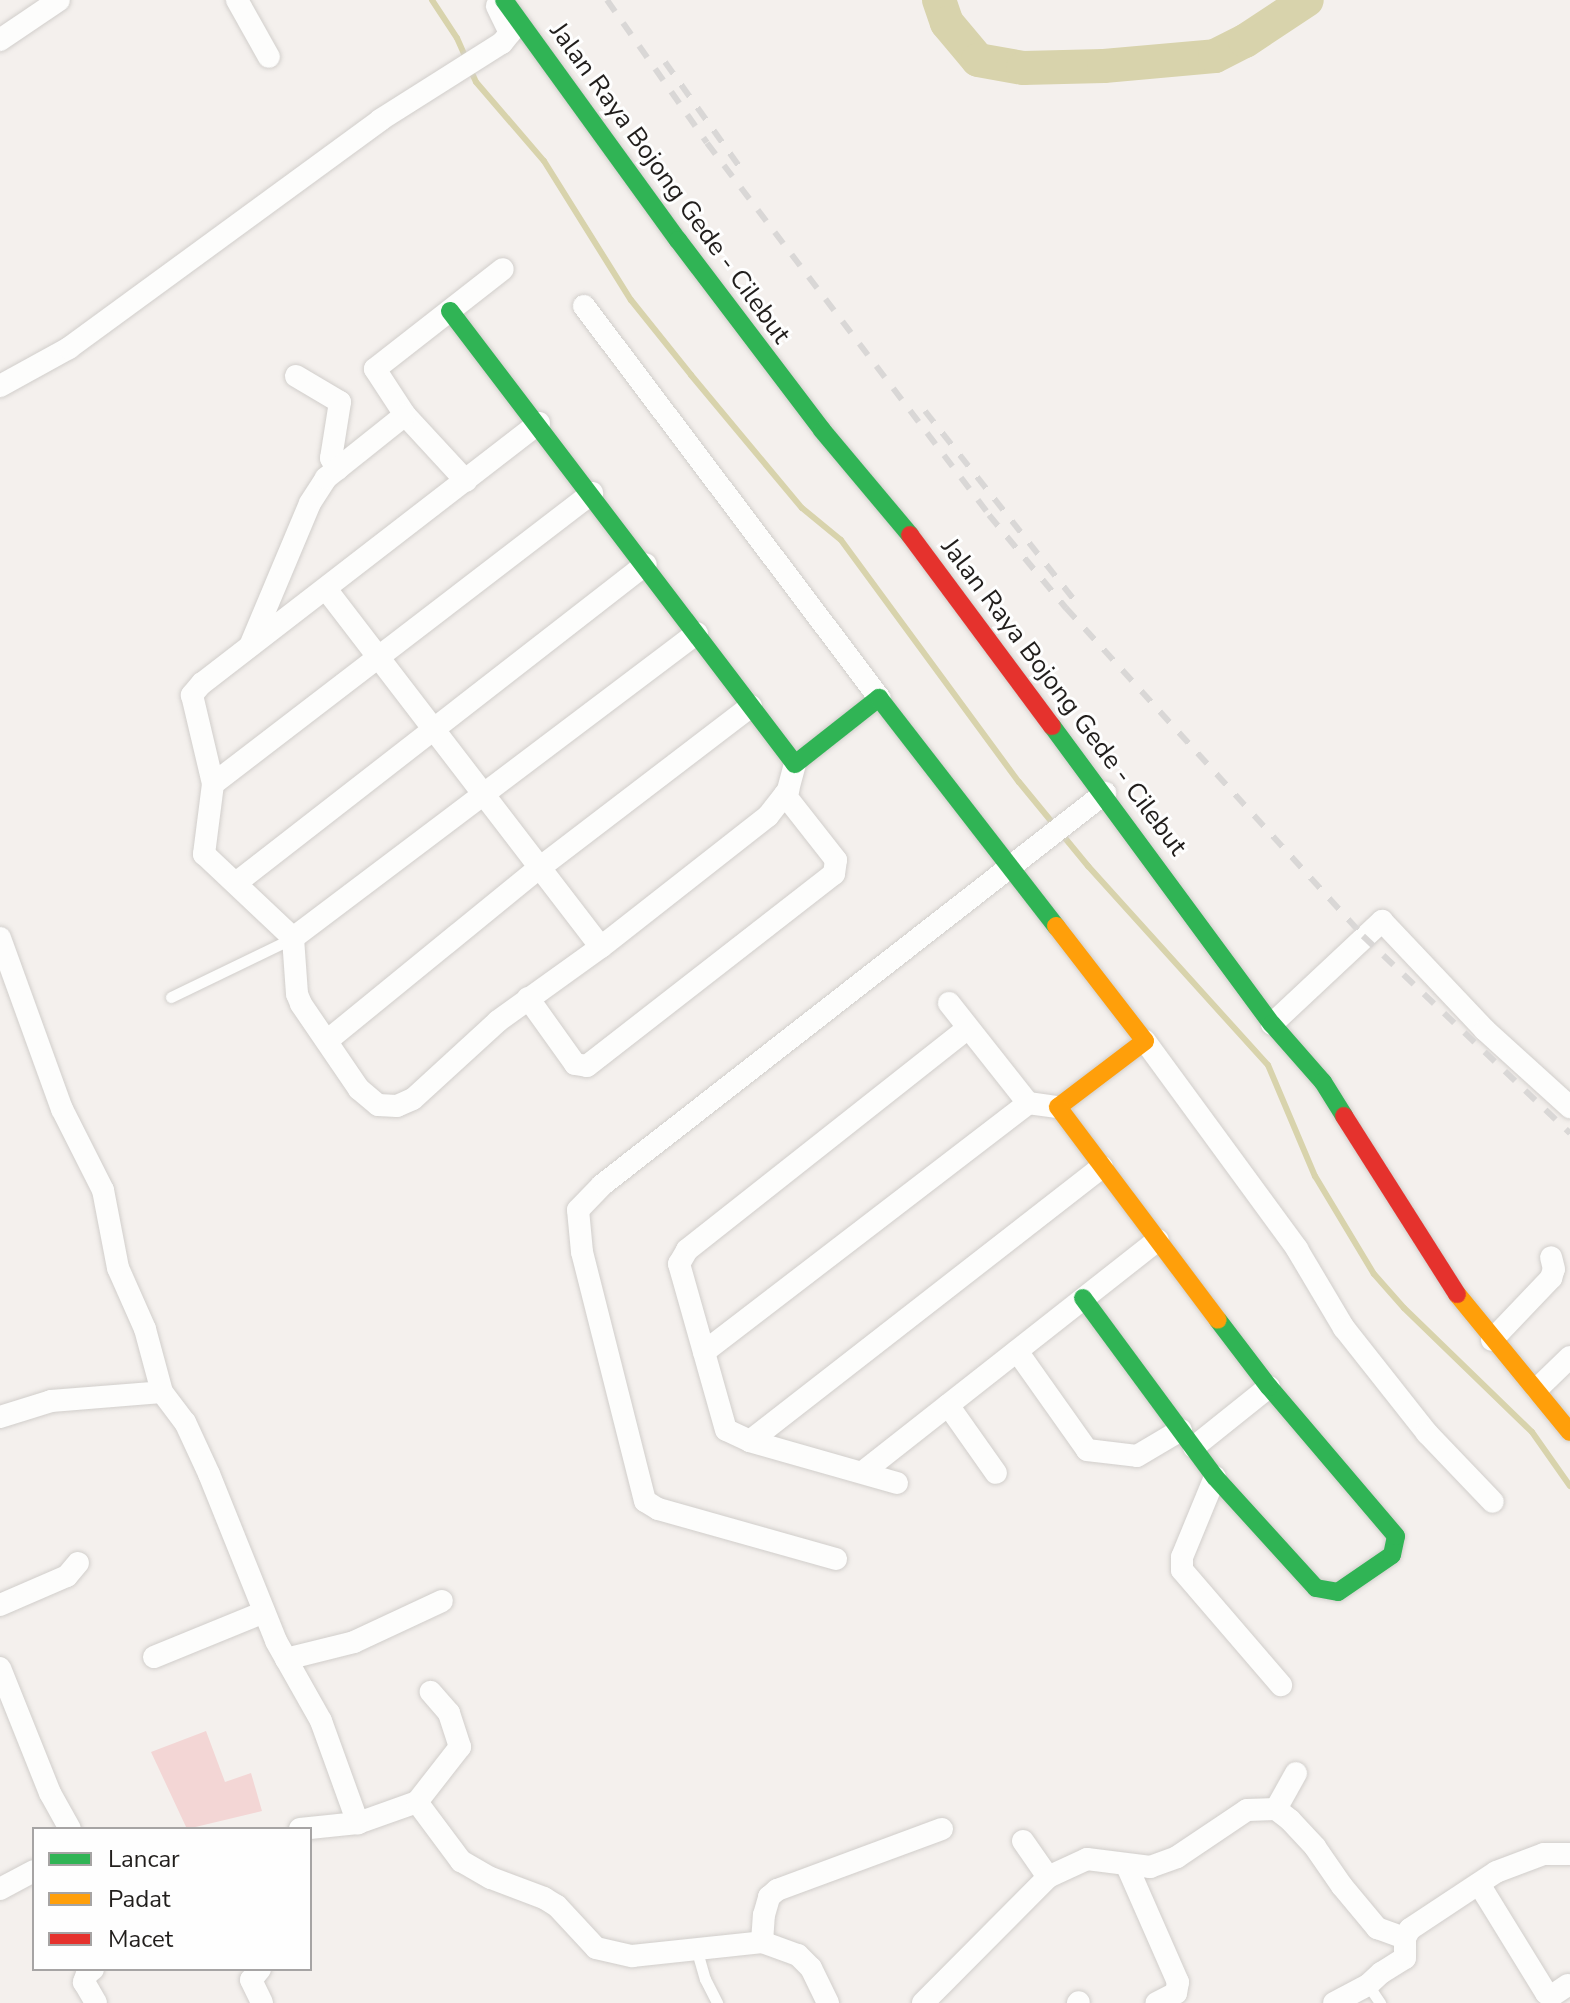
<!DOCTYPE html>
<style>
body{margin:0}
#map{position:relative;width:1570px;height:2003px;overflow:hidden;background:#f4f0ed;font-family:"Nunito Sans",sans-serif}
div>[style]{position:absolute}
[style*='--x']{left:calc(var(--x)*1px);top:calc(var(--y)*1px);width:calc(var(--w)*1px);rotate:calc(var(--a)*1deg)}
.green>*{inset:0;background:#f3d6d5}
.stream>*{height:6px;margin:-3px;padding:0 3px;transform-origin:3px;border-radius:3px;background:#d8d3ac}
.river>*{height:34px;margin:-17px;padding:0 17px;transform-origin:17px;border-radius:17px;background:#d8d3ac}
.roads{filter:drop-shadow(0 0 2px #d1cecb) drop-shadow(0 0 2px #d1cecb)}
.lane>*{height:11px;margin:-5.5px;padding:0 5.5px;transform-origin:5.5px;border-radius:5.5px;background:#fdfdfc}
.street>*{height:22px;margin:-11px;padding:0 11px;transform-origin:11px;border-radius:11px;background:#fdfdfc}
.fast>*{height:18px;margin:-9px;padding:0 9px;transform-origin:9px;border-radius:9px;background:#30b455}
.slow>*{height:18px;margin:-9px;padding:0 9px;transform-origin:9px;border-radius:9px;background:#ff9f0a}
.jam>*{height:18px;margin:-9px;padding:0 9px;transform-origin:9px;border-radius:9px;background:#e5322d}
.rail>*{height:6px;margin-top:-3px;transform-origin:0;background:repeating-linear-gradient(90deg,#d9d7d6 0 14px,transparent 0 28px)}
span{translate:-50% -50%;white-space:nowrap;text-align:center;line-height:1.15;-webkit-text-stroke:6px #fefefe;paint-order:stroke}
.street-label{font-size:26px;color:#211e1c}
.legend{position:absolute;left:32px;top:1827px;width:280px;height:144px;box-sizing:border-box;background:#fefefe;border:2px solid #a6a4a4;margin:0;padding:10px 14px;list-style:none;font-size:24px;color:#211e1c}
.legend li{display:flex;align-items:center;gap:16px;height:40px}
.legend b{width:40px;border:2px solid #a6a4a4}
</style>
<div id="map">
<div class="green">
<i style="clip-path:polygon(206px 1731px,225px 1782px,251px 1773px,262px 1811px,187px 1829px,151px 1752px)"></i>
</div>
<div class="stream">
<i style="--x:432;--y:0;--w:45;--a:56.7"></i>
<i style="--x:457;--y:38;--w:22;--a:66"></i>
<i style="--x:470;--y:69;--w:14;--a:65"></i>
<i style="--x:476;--y:82;--w:104;--a:49.3"></i>
<i style="--x:544;--y:161;--w:164;--a:58"></i>
<i style="--x:631;--y:300;--w:96;--a:51.3"></i>
<i style="--x:691;--y:375;--w:173;--a:50.2"></i>
<i style="--x:802;--y:508;--w:50;--a:39.4"></i>
<i style="--x:841;--y:540;--w:300;--a:53.7"></i>
<i style="--x:1019;--y:782;--w:109;--a:50.6"></i>
<i style="--x:1088;--y:866;--w:268;--a:47.9"></i>
<i style="--x:1268;--y:1065;--w:121;--a:67.1"></i>
<i style="--x:1315;--y:1176;--w:114;--a:59"></i>
<i style="--x:1374;--y:1274;--w:45;--a:48.6"></i>
<i style="--x:1404;--y:1308;--w:178;--a:44.1"></i>
<i style="--x:1532;--y:1432;--w:66;--a:54.9"></i>
</div>
<div class="river">
<i style="--x:939;--y:0;--w:24;--a:71"></i>
<i style="--x:947;--y:23;--w:48;--a:50"></i>
<i style="--x:978;--y:60;--w:46;--a:10.1"></i>
<i style="--x:1023;--y:68;--w:81;--a:-1.4"></i>
<i style="--x:1104;--y:66;--w:111;--a:-5.1"></i>
<i style="--x:1215;--y:56;--w:34;--a:-27"></i>
<i style="--x:1245;--y:41;--w:74;--a:-33.5"></i>
</div>
<div class="roads">
<div class="lane">
<i style="--x:171;--y:997;--w:136;--a:-25.8"></i>
<i style="--x:696;--y:1948;--w:32;--a:74"></i>
<i style="--x:705;--y:1979;--w:27;--a:63"></i>
<i style="--x:1368;--y:1985;--w:22;--a:56"></i>
</div>
<div class="street">
<i style="--x:237;--y:0;--w:65;--a:60.7"></i>
<i style="--x:0;--y:40;--w:71;--a:-34.1"></i>
<i style="--x:584;--y:306;--w:491;--a:53"></i>
<i style="--x:296;--y:376;--w:51;--a:30.6"></i>
<i style="--x:340;--y:402;--w:57;--a:99.1"></i>
<i style="--x:331;--y:458;--w:13;--a:61"></i>
<i style="--x:0;--y:386;--w:79;--a:-28.8"></i>
<i style="--x:69;--y:348;--w:386;--a:-36.2"></i>
<i style="--x:380;--y:120;--w:144;--a:-32.3"></i>
<i style="--x:502;--y:43;--w:13;--a:-51"></i>
<i style="--x:510;--y:33;--w:30;--a:-116"></i>
<i style="--x:539;--y:423;--w:426;--a:142.3"></i>
<i style="--x:202;--y:683;--w:16;--a:130"></i>
<i style="--x:192;--y:695;--w:91;--a:76.7"></i>
<i style="--x:213;--y:784;--w:71;--a:97.3"></i>
<i style="--x:204;--y:854;--w:122;--a:43.3"></i>
<i style="--x:293;--y:938;--w:56;--a:85.9"></i>
<i style="--x:297;--y:994;--w:11;--a:68"></i>
<i style="--x:301;--y:1004;--w:103;--a:55.7"></i>
<i style="--x:359;--y:1089;--w:25;--a:40"></i>
<i style="--x:378;--y:1105;--w:19;--a:3"></i>
<i style="--x:397;--y:1106;--w:17;--a:-24"></i>
<i style="--x:413;--y:1099;--w:115;--a:-42.5"></i>
<i style="--x:498;--y:1021;--w:127;--a:-35.7"></i>
<i style="--x:466;--y:481;--w:90;--a:-132.7"></i>
<i style="--x:405;--y:415;--w:55;--a:-123.1"></i>
<i style="--x:375;--y:369;--w:162;--a:-38"></i>
<i style="--x:326;--y:589;--w:451;--a:52.5"></i>
<i style="--x:601;--y:947;--w:212;--a:-38.1"></i>
<i style="--x:768;--y:816;--w:33;--a:-52"></i>
<i style="--x:788;--y:790;--w:27;--a:-75"></i>
<i style="--x:250;--y:646;--w:155;--a:-67.2"></i>
<i style="--x:310;--y:503;--w:30;--a:-57"></i>
<i style="--x:326;--y:478;--w:101;--a:-38.6"></i>
<i style="--x:213;--y:784;--w:478;--a:-37.5"></i>
<i style="--x:236;--y:883;--w:519;--a:-37.88"></i>
<i style="--x:0;--y:938;--w:182;--a:70.1"></i>
<i style="--x:62;--y:1109;--w:91;--a:63.2"></i>
<i style="--x:103;--y:1190;--w:79;--a:79.1"></i>
<i style="--x:118;--y:1268;--w:67;--a:66.1"></i>
<i style="--x:145;--y:1329;--w:65;--a:74.9"></i>
<i style="--x:162;--y:1392;--w:38;--a:53"></i>
<i style="--x:185;--y:1422;--w:57;--a:65.2"></i>
<i style="--x:209;--y:1474;--w:180;--a:68.1"></i>
<i style="--x:276;--y:1641;--w:92;--a:60.6"></i>
<i style="--x:321;--y:1721;--w:109;--a:70.1"></i>
<i style="--x:358;--y:1823;--w:63;--a:-19.6"></i>
<i style="--x:417;--y:1802;--w:74;--a:53.3"></i>
<i style="--x:461;--y:1861;--w:34;--a:30"></i>
<i style="--x:491;--y:1878;--w:57;--a:20.7"></i>
<i style="--x:544;--y:1898;--w:15;--a:32"></i>
<i style="--x:557;--y:1906;--w:57;--a:47.1"></i>
<i style="--x:596;--y:1948;--w:37;--a:13"></i>
<i style="--x:632;--y:1956;--w:131;--a:-6.1"></i>
<i style="--x:762;--y:1942;--w:38;--a:20"></i>
<i style="--x:798;--y:1955;--w:18;--a:45"></i>
<i style="--x:811;--y:1968;--w:39;--a:64"></i>
<i style="--x:293;--y:938;--w:506;--a:-37.05"></i>
<i style="--x:528;--y:998;--w:81;--a:54.5"></i>
<i style="--x:575;--y:1064;--w:12;--a:9"></i>
<i style="--x:587;--y:1066;--w:313;--a:-37.9"></i>
<i style="--x:834;--y:874;--w:14;--a:-82"></i>
<i style="--x:836;--y:860;--w:83;--a:-128.1"></i>
<i style="--x:949;--y:1003;--w:127;--a:51.7"></i>
<i style="--x:1272;--y:1024;--w:151;--a:-43.1"></i>
<i style="--x:1382;--y:921;--w:150;--a:46.6"></i>
<i style="--x:1485;--y:1030;--w:115;--a:42.2"></i>
<i style="--x:328;--y:1040;--w:271;--a:-39.2"></i>
<i style="--x:538;--y:869;--w:268;--a:-37.4"></i>
<i style="--x:1145;--y:1041;--w:258;--a:53.8"></i>
<i style="--x:1297;--y:1249;--w:92;--a:59.3"></i>
<i style="--x:1344;--y:1328;--w:134;--a:51.7"></i>
<i style="--x:1427;--y:1433;--w:95;--a:46.3"></i>
<i style="--x:1492;--y:1340;--w:86;--a:-46.4"></i>
<i style="--x:1551;--y:1278;--w:9;--a:-72"></i>
<i style="--x:1554;--y:1269;--w:12;--a:-104"></i>
<i style="--x:1017;--y:1351;--w:121;--a:54.7"></i>
<i style="--x:1087;--y:1450;--w:50;--a:6.8"></i>
<i style="--x:1137;--y:1456;--w:51;--a:-30.6"></i>
<i style="--x:704;--y:1352;--w:409;--a:-37.5"></i>
<i style="--x:1028;--y:1103;--w:30;--a:8"></i>
<i style="--x:1537;--y:1389;--w:46;--a:-44.1"></i>
<i style="--x:948;--y:1405;--w:83;--a:54.8"></i>
<i style="--x:0;--y:1417;--w:53;--a:-17.4"></i>
<i style="--x:51;--y:1401;--w:111;--a:-4.6"></i>
<i style="--x:750;--y:1441;--w:446;--a:-37.9"></i>
<i style="--x:1194;--y:1447;--w:96;--a:-38.7"></i>
<i style="--x:863;--y:1472;--w:375;--a:-38.2"></i>
<i style="--x:1215;--y:1477;--w:87;--a:112.4"></i>
<i style="--x:1182;--y:1557;--w:13;--a:90"></i>
<i style="--x:1182;--y:1570;--w:152;--a:49.3"></i>
<i style="--x:897;--y:1483;--w:153;--a:-164.1"></i>
<i style="--x:750;--y:1441;--w:26;--a:-155"></i>
<i style="--x:726;--y:1430;--w:173;--a:-105.8"></i>
<i style="--x:679;--y:1264;--w:16;--a:-60"></i>
<i style="--x:687;--y:1250;--w:358;--a:-38.3"></i>
<i style="--x:836;--y:1559;--w:185;--a:-164.3"></i>
<i style="--x:658;--y:1509;--w:15;--a:-148"></i>
<i style="--x:645;--y:1501;--w:257;--a:-104.2"></i>
<i style="--x:582;--y:1252;--w:42;--a:-95.4"></i>
<i style="--x:578;--y:1210;--w:35;--a:-46"></i>
<i style="--x:602;--y:1185;--w:638;--a:-37.93"></i>
<i style="--x:0;--y:1605;--w:73;--a:-23.4"></i>
<i style="--x:67;--y:1576;--w:17;--a:-50"></i>
<i style="--x:154;--y:1657;--w:119;--a:-22.2"></i>
<i style="--x:286;--y:1659;--w:70;--a:-14"></i>
<i style="--x:354;--y:1642;--w:97;--a:-25"></i>
<i style="--x:0;--y:1668;--w:135;--a:68.2"></i>
<i style="--x:50;--y:1793;--w:41;--a:60.9"></i>
<i style="--x:417;--y:1802;--w:70;--a:-52"></i>
<i style="--x:460;--y:1747;--w:36;--a:-108"></i>
<i style="--x:449;--y:1713;--w:28;--a:-131"></i>
<i style="--x:1276;--y:1809;--w:41;--a:-60.9"></i>
<i style="--x:300;--y:1829;--w:58;--a:-5.9"></i>
<i style="--x:1023;--y:1841;--w:44;--a:55.2"></i>
<i style="--x:1127;--y:1866;--w:127;--a:66.3"></i>
<i style="--x:1178;--y:1982;--w:11;--a:100"></i>
<i style="--x:1176;--y:1993;--w:22;--a:153"></i>
<i style="--x:1479;--y:1884;--w:128;--a:58.4"></i>
<i style="--x:1546;--y:1993;--w:7;--a:16"></i>
<i style="--x:1553;--y:1995;--w:18;--a:-34"></i>
<i style="--x:0;--y:1889;--w:38;--a:-28"></i>
<i style="--x:762;--y:1942;--w:27;--a:-86"></i>
<i style="--x:764;--y:1915;--w:19;--a:-74"></i>
<i style="--x:769;--y:1897;--w:11;--a:-41"></i>
<i style="--x:777;--y:1890;--w:176;--a:-20.3"></i>
<i style="--x:93;--y:1969;--w:8;--a:140"></i>
<i style="--x:87;--y:1974;--w:9;--a:111"></i>
<i style="--x:84;--y:1982;--w:24;--a:60"></i>
<i style="--x:260;--y:1969;--w:14;--a:129"></i>
<i style="--x:251;--y:1980;--w:25;--a:64"></i>
<i style="--x:923;--y:2003;--w:177;--a:-45.2"></i>
<i style="--x:1048;--y:1877;--w:43;--a:-24.8"></i>
<i style="--x:1087;--y:1859;--w:64;--a:7.2"></i>
<i style="--x:1150;--y:1867;--w:29;--a:-20"></i>
<i style="--x:1177;--y:1857;--w:84;--a:-33.9"></i>
<i style="--x:1247;--y:1810;--w:29;--a:-2"></i>
<i style="--x:1276;--y:1809;--w:18;--a:38"></i>
<i style="--x:1290;--y:1820;--w:37;--a:47"></i>
<i style="--x:1315;--y:1847;--w:47;--a:55.3"></i>
<i style="--x:1342;--y:1886;--w:55;--a:50.2"></i>
<i style="--x:1377;--y:1928;--w:30;--a:20"></i>
<i style="--x:1405;--y:1938;--w:10;--a:-61"></i>
<i style="--x:1410;--y:1929;--w:103;--a:-33.5"></i>
<i style="--x:1496;--y:1872;--w:51;--a:-20.6"></i>
<i style="--x:1544;--y:1854;--w:26;--a:0"></i>
<i style="--x:1078;--y:2003;--w:1;--a:-45"></i>
<i style="--x:1334;--y:2003;--w:38;--a:-28"></i>
<i style="--x:1368;--y:1985;--w:18;--a:-43"></i>
<i style="--x:1381;--y:1973;--w:28;--a:-32"></i>
<i style="--x:1405;--y:1958;--w:20;--a:-90"></i>
</div>
<div class="fast">
<i style="--x:504;--y:0;--w:296;--a:54.1"></i>
<i style="--x:678;--y:240;--w:238;--a:52.8"></i>
<i style="--x:822;--y:430;--w:137;--a:50"></i>
<i style="--x:450;--y:311;--w:569;--a:52.71"></i>
<i style="--x:795;--y:764;--w:107;--a:-38.2"></i>
<i style="--x:879;--y:698;--w:289;--a:52.2"></i>
<i style="--x:1052;--y:726;--w:370;--a:53.6"></i>
<i style="--x:1272;--y:1024;--w:77;--a:48.7"></i>
<i style="--x:1323;--y:1082;--w:40;--a:58"></i>
<i style="--x:1083;--y:1298;--w:222;--a:53.6"></i>
<i style="--x:1215;--y:1477;--w:150;--a:47.7"></i>
<i style="--x:1316;--y:1588;--w:22;--a:10"></i>
<i style="--x:1338;--y:1592;--w:65;--a:-34.4"></i>
<i style="--x:1392;--y:1555;--w:19;--a:-78"></i>
<i style="--x:1396;--y:1536;--w:196;--a:-130.4"></i>
<i style="--x:1269;--y:1387;--w:84;--a:-127.3"></i>
</div>
<div class="slow">
<i style="--x:1056;--y:926;--w:145;--a:52.3"></i>
<i style="--x:1145;--y:1041;--w:109;--a:142.8"></i>
<i style="--x:1058;--y:1107;--w:266;--a:53.1"></i>
<i style="--x:1457;--y:1294;--w:178;--a:50.7"></i>
</div>
<div class="jam">
<i style="--x:910;--y:535;--w:238;--a:53.4"></i>
<i style="--x:1344;--y:1116;--w:211;--a:57.6"></i>
</div>
</div>
<div class="rail">
<i style="--x:607;--y:0;--w:174;--a:55"></i>
<i style="--x:707;--y:143;--w:467;--a:52.8"></i>
<i style="--x:989;--y:515;--w:121;--a:50.4"></i>
<i style="--x:1066;--y:608;--w:442;--a:47.8"></i>
<i style="--x:1363;--y:936;--w:286;--a:43.6"></i>
<i style="--x:665;--y:62;--w:128;--a:54.6"></i>
<i style="--x:925;--y:411;--w:241;--a:51.7"></i>
</div>
<div class="street-label">
<span style="left:670px;top:183px;rotate:54deg">Jalan Raya Bojong Gede - Cilebut</span>
<span style="left:1064px;top:697px;rotate:53deg">Jalan Raya Bojong Gede - Cilebut</span>
</div>
<ul class="legend">
<li><b style="height:10px;background:#30b455"></b>Lancar</li>
<li><b style="height:10px;background:#ff9f0a"></b>Padat</li>
<li><b style="height:10px;background:#e5322d"></b>Macet</li>
</ul>
</div>
